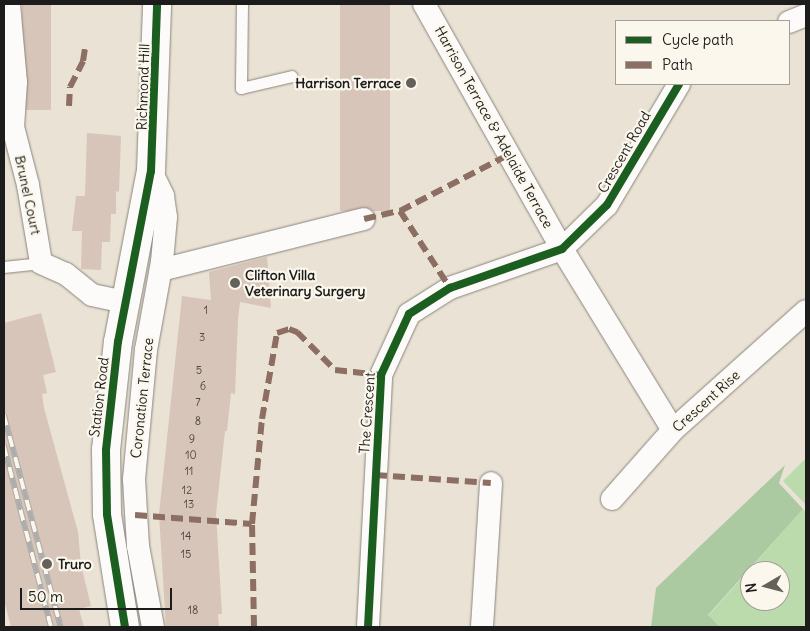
<!DOCTYPE html>
<style>
body{margin:0}
#map{position:relative;width:810px;height:631px;overflow:hidden;background:#eae2d4;font-family:Delius,sans-serif}
div>[style]{position:absolute}
[style*='--x']{left:calc(var(--x)*1px);top:calc(var(--y)*1px);width:calc(var(--w)*1px);rotate:calc(var(--a)*1deg)}
.green>*{inset:0;background:#bbdbac}
.forest>*{inset:0;background:#abcaa1}
.building>*{inset:0;background:#d6c5b8;transform-origin:0 0}
.roads{filter:drop-shadow(0 0 1px #89857e) drop-shadow(0 0 1px #89857e)}
.lane>*{height:11px;margin:-5.5px;padding:0 5.5px;transform-origin:5.5px;border-radius:5.5px;background:#fcfbf9}
.street>*{height:22px;margin:-11px;padding:0 11px;transform-origin:11px;border-radius:11px;background:#fcfbf9}
.secondary>*{height:28px;margin:-14px;padding:0 14px;transform-origin:14px;border-radius:14px;background:#fcfbf9}
.rail>*{height:5.5px;margin-top:-2.75px;transform-origin:0;background:repeating-linear-gradient(90deg,#fbf7ec 0 11px,#aeadab 0 22px);box-sizing:border-box;border-block:1px solid #aeadab}
.quiet>*{height:6px;margin-top:-3px;transform-origin:0;background:repeating-linear-gradient(90deg,#8d6e63 0 12px,transparent 0 18px)}
.cycleway>*{height:8px;margin:-4px;padding:0 4px;transform-origin:4px;border-radius:4px;background:#1b5e20}
.dots>*{width:14px;height:14px;translate:-50% -50%;box-sizing:border-box;border:2px solid #fbf7ec;border-radius:50%}
span{translate:-50% -50%;white-space:nowrap;text-align:center;line-height:1.15;-webkit-text-stroke:4.5px #fbf7ec;paint-order:stroke}
.number-label{font-size:11px;color:#4a4643}
.number-label span{-webkit-text-stroke-width:0}
.poi-label{font-size:14px;color:#1c1c1c;font-weight:700}
.right{translate:-100% -50%;text-align:right}
.left{translate:0 -50%;text-align:left}
.street-label{font-size:14px;color:#1c1c1c}
.frame{position:absolute;inset:0;border:5px solid #1c1c1c;pointer-events:none}
.legend{position:absolute;left:615px;top:20px;width:175px;height:65px;box-sizing:border-box;background:#fbf7ec;border:1px solid #a29f99;margin:0;padding:6px 9px;list-style:none;font-size:15px;color:#1c1c1c}
.legend li{display:flex;align-items:center;gap:10px;height:25px}
.legend b{width:25px;border:1px solid #a29f99}
.north{position:absolute;left:740px;top:561px;width:50px;height:50px;box-sizing:border-box;background:#fbf7ec;border:1px solid #a29f99;border-radius:50%;rotate:262deg;font-size:14px;font-weight:700;line-height:20px;text-align:center;color:#1c1c1c}
.north::after{content:'';display:block;margin:auto;width:18px;height:22px;background:#64615c;clip-path:polygon(50% 0,100% 100%,50% 72%,0 100%)}
.scale{position:absolute;left:20px;top:588px;width:152px;height:22px;box-sizing:border-box;border:2px solid #1c1c1c;border-top:0;padding-left:6px;font-size:15px;line-height:18px;white-space:nowrap;color:#1c1c1c;-webkit-text-stroke:4px #fbf7ec;paint-order:stroke}
</style>
<div id="map">
<div class="green">
<i style="clip-path:polygon(806px 458px,806px 505px,783px 481px)"></i>
<i style="clip-path:polygon(evenodd,803px 509px,806px 512px,806px 627px,720px 627px,708px 616px,803px 509px,750px 571px,780px 571px,780px 601px,750px 601px,750px 571px)"></i>
</div>
<div class="forest">
<i style="clip-path:polygon(785px 465px,779px 483px,803px 509px,708px 615px,720px 627px,651px 627px,656px 588px)"></i>
</div>
<div class="building">
<i style="left:22px;top:4px;width:29px;height:106px"></i>
<i style="left:340px;top:4px;width:50px;height:207px"></i>
<i style="clip-path:polygon(87px 133px,121px 136px,119px 192px,116px 191px,116px 214px,111px 214px,110px 242px,102px 242px,101px 270px,81px 269px,82px 231px,72px 231px,76px 196px,85px 196px)"></i>
<i style="clip-path:polygon(267px 257px,271px 308px,240px 302px,238px 319px,235px 394px,231px 393px,227px 431px,225px 431px,216px 514px,222px 614px,218px 614px,219px 627px,166px 627px,159px 514px,182px 296px,211px 300px,209px 272px)"></i>
<i style="clip-path:polygon(41px 313px,56px 372px,43px 375px,47px 393px,42px 394px,44px 408px,78px 532px,81px 565px,91px 606px,79px 609px,84px 627px,11px 627px,4px 600px,4px 323px)"></i>
</div>
<div class="roads">
<div class="lane">
<i style="--x:242;--y:4;--w:84;--a:90.7"></i>
<i style="--x:241;--y:88;--w:52;--a:-13.2"></i>
<i style="--x:4;--y:267;--w:37;--a:-6"></i>
</div>
<div class="street">
<i style="--x:9;--y:4;--w:78;--a:84.9"></i>
<i style="--x:16;--y:82;--w:45;--a:93.8"></i>
<i style="--x:424;--y:4;--w:281;--a:60.6"></i>
<i style="--x:562;--y:249;--w:212;--a:58.5"></i>
<i style="--x:789;--y:22;--w:18;--a:-22"></i>
<i style="--x:4;--y:112;--w:17;--a:59"></i>
<i style="--x:13;--y:127;--w:60;--a:75.5"></i>
<i style="--x:28;--y:185;--w:79;--a:80.5"></i>
<i style="--x:41;--y:263;--w:27;--a:24"></i>
<i style="--x:66;--y:274;--w:33;--a:39"></i>
<i style="--x:92;--y:295;--w:35;--a:12"></i>
<i style="--x:151;--y:171;--w:28;--a:64"></i>
<i style="--x:163;--y:196;--w:21;--a:82"></i>
<i style="--x:166;--y:217;--w:45;--a:95.1"></i>
<i style="--x:162;--y:262;--w:89;--a:100.3"></i>
<i style="--x:146;--y:350;--w:130;--a:95.3"></i>
<i style="--x:134;--y:479;--w:67;--a:86.6"></i>
<i style="--x:138;--y:546;--w:82;--a:79.5"></i>
<i style="--x:161;--y:270;--w:209;--a:-14.1"></i>
<i style="--x:612;--y:499;--w:92;--a:-48.5"></i>
<i style="--x:673;--y:430;--w:178;--a:-41.8"></i>
<i style="--x:368;--y:627;--w:252;--a:-87"></i>
<i style="--x:381;--y:375;--w:67;--a:-65.3"></i>
<i style="--x:409;--y:314;--w:49;--a:-32.4"></i>
<i style="--x:450;--y:288;--w:119;--a:-19.2"></i>
<i style="--x:562;--y:249;--w:63;--a:-44.4"></i>
<i style="--x:607;--y:205;--w:141;--a:-59.2"></i>
<i style="--x:482;--y:627;--w:144;--a:-86.4"></i>
</div>
<div class="secondary">
<i style="--x:125;--y:627;--w:114;--a:-99.1"></i>
<i style="--x:107;--y:514;--w:64;--a:-90.9"></i>
<i style="--x:106;--y:450;--w:109;--a:-83.7"></i>
<i style="--x:118;--y:342;--w:174;--a:-79.1"></i>
<i style="--x:151;--y:171;--w:167;--a:-87.9"></i>
</div>
</div>
<div class="rail">
<i style="--x:4;--y:415;--w:220;--a:75"></i>
<i style="--x:4;--y:446;--w:187;--a:75.4"></i>
</div>
<div class="quiet">
<i style="--x:69;--y:106;--w:19;--a:-87"></i>
<i style="--x:70;--y:87;--w:29;--a:-63"></i>
<i style="--x:83;--y:61;--w:12;--a:-81"></i>
<i style="--x:400;--y:211;--w:122;--a:-27.4"></i>
<i style="--x:364;--y:219;--w:37;--a:-13"></i>
<i style="--x:400;--y:211;--w:92;--a:57"></i>
<i style="--x:375;--y:475;--w:116;--a:3.9"></i>
<i style="--x:135;--y:515;--w:117;--a:4.4"></i>
<i style="--x:254;--y:627;--w:103;--a:-91.1"></i>
<i style="--x:252;--y:524;--w:105;--a:-84.6"></i>
<i style="--x:262;--y:419;--w:87;--a:-80.1"></i>
<i style="--x:277;--y:333;--w:13;--a:-18"></i>
<i style="--x:289;--y:329;--w:9;--a:21"></i>
<i style="--x:297;--y:332;--w:54;--a:45"></i>
<i style="--x:335;--y:370;--w:46;--a:6.2"></i>
</div>
<div class="cycleway">
<i style="--x:125;--y:627;--w:114;--a:-99.1"></i>
<i style="--x:107;--y:514;--w:64;--a:-90.9"></i>
<i style="--x:106;--y:450;--w:109;--a:-83.7"></i>
<i style="--x:118;--y:342;--w:174;--a:-79.1"></i>
<i style="--x:151;--y:171;--w:167;--a:-87.9"></i>
<i style="--x:368;--y:627;--w:252;--a:-87"></i>
<i style="--x:381;--y:375;--w:67;--a:-65.3"></i>
<i style="--x:409;--y:314;--w:49;--a:-32.4"></i>
<i style="--x:450;--y:288;--w:119;--a:-19.2"></i>
<i style="--x:562;--y:249;--w:63;--a:-44.4"></i>
<i style="--x:607;--y:205;--w:141;--a:-59.2"></i>
</div>
<div class="dots">
<i style="left:411px;top:83px;background:#64615c"></i>
<i style="left:235px;top:283px;background:#64615c"></i>
<i style="left:47px;top:564px;background:#64615c"></i>
</div>
<div class="number-label">
<span style="left:206px;top:310px">1</span>
<span style="left:202px;top:337px">3</span>
<span style="left:199px;top:370px">5</span>
<span style="left:203px;top:386px">6</span>
<span style="left:198px;top:402px">7</span>
<span style="left:198px;top:421px">8</span>
<span style="left:192px;top:439px">9</span>
<span style="left:191px;top:455px">10</span>
<span style="left:189px;top:471px">11</span>
<span style="left:187px;top:490px">12</span>
<span style="left:189px;top:504px">13</span>
<span style="left:186px;top:536px">14</span>
<span style="left:186px;top:554px">15</span>
<span style="left:193px;top:610px">18</span>
</div>
<div class="poi-label">
<span class="right" style="left:401px;top:83px">Harrison Terrace</span>
<span class="left" style="left:245px;top:283px">Clifton Villa<br>Veterinary Surgery</span>
<span class="left" style="left:58px;top:564px">Truro</span>
</div>
<div class="street-label">
<span style="left:143px;top:87px;rotate:-88deg">Richmond Hill</span>
<span style="left:494px;top:127px;rotate:61deg">Harrison Terrace &amp; Adelaide Terrace</span>
<span style="left:624px;top:152px;rotate:-60deg">Crescent Road</span>
<span style="left:28px;top:195px;rotate:78deg">Brunel Court</span>
<span style="left:99px;top:397px;rotate:-83deg">Station Road</span>
<span style="left:142px;top:398px;rotate:-84deg">Coronation Terrace</span>
<span style="left:706px;top:401px;rotate:-42deg">Crescent Rise</span>
<span style="left:367px;top:413px;rotate:-86deg">The Crescent</span>
</div>
<div class="frame"></div>
<ul class="legend">
<li><b style="height:6px;background:#1b5e20"></b>Cycle path</li>
<li><b style="height:6px;background:#8d6e63"></b>Path</li>
</ul>
<div class="north">N</div>
<div class="scale">50 m</div>
</div>
